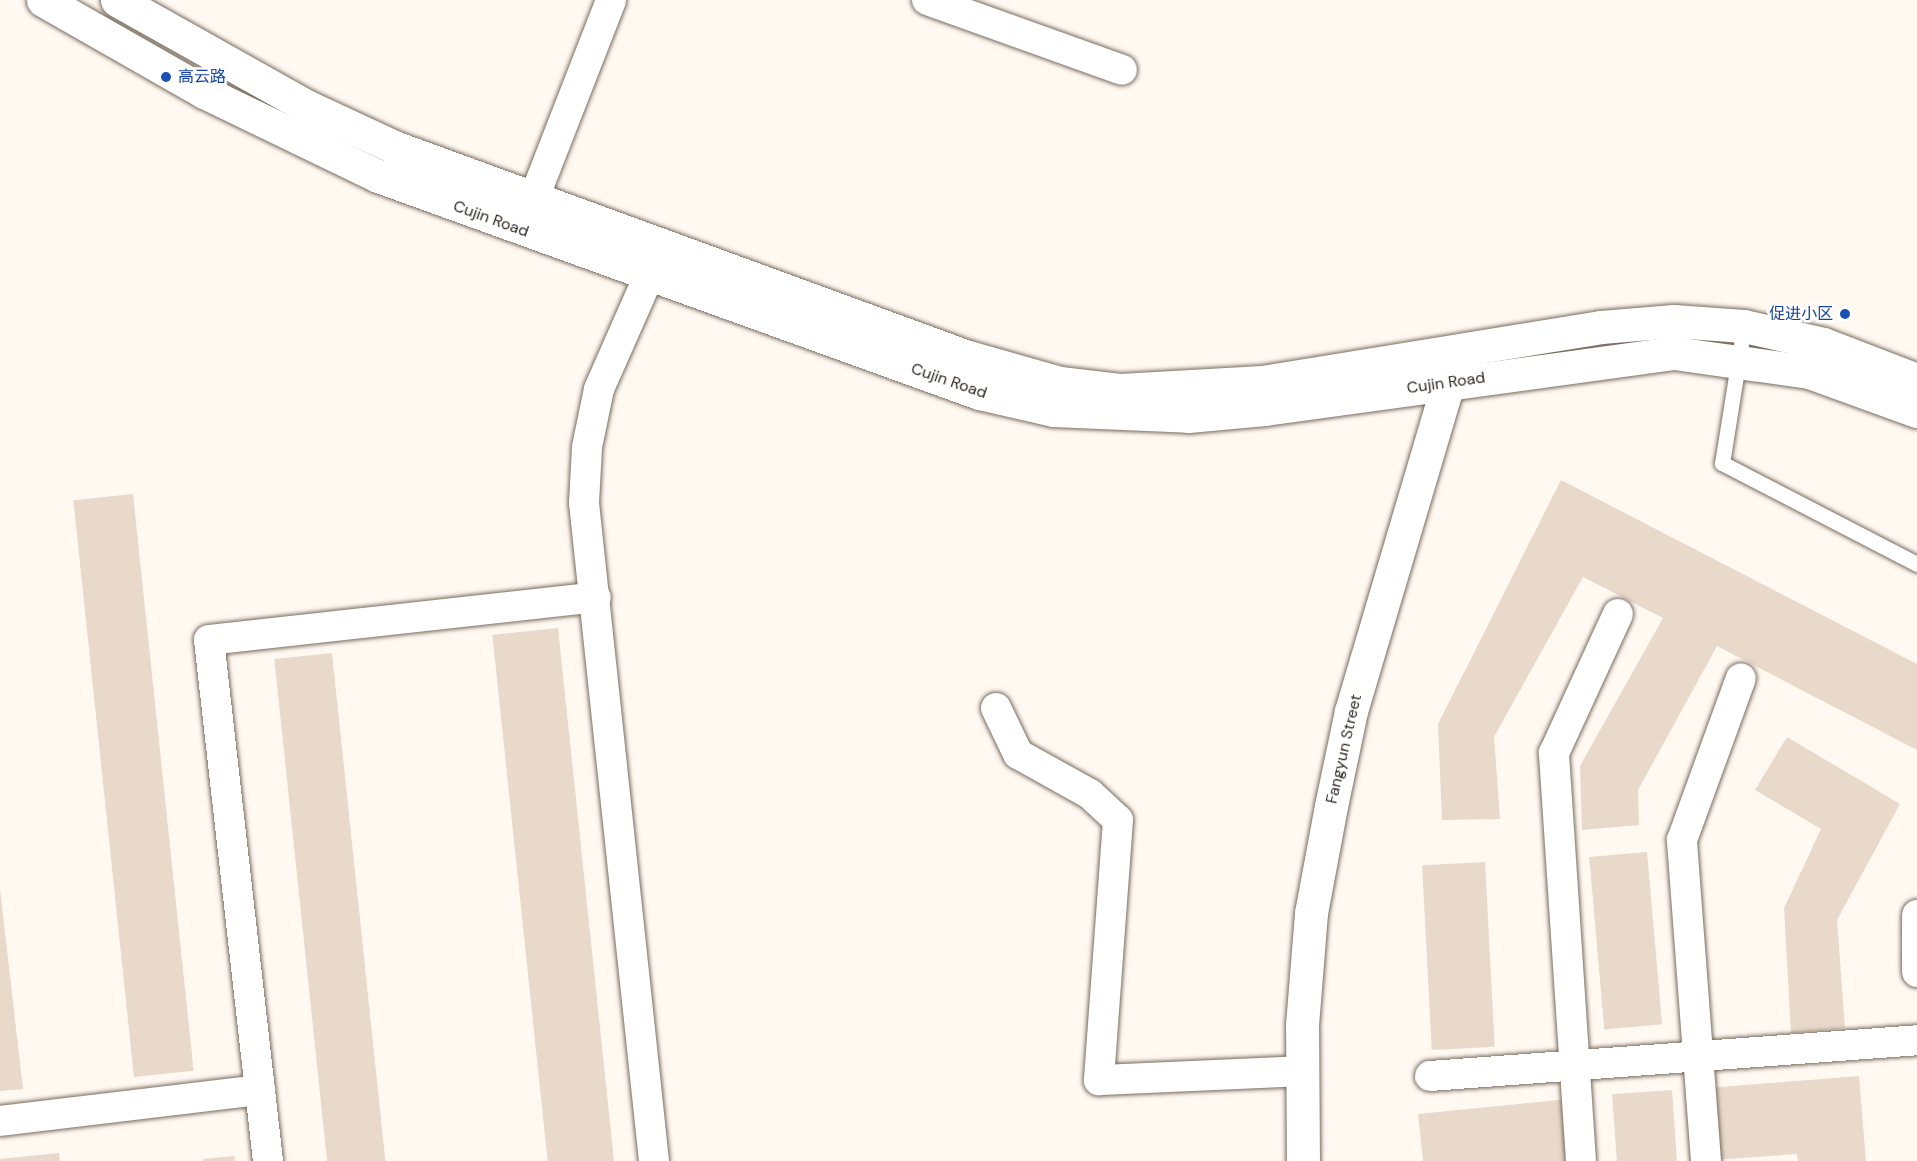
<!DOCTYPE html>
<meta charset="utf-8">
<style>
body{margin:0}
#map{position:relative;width:1917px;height:1161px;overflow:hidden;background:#fff9f2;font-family:"DM Sans","Noto Sans SC",sans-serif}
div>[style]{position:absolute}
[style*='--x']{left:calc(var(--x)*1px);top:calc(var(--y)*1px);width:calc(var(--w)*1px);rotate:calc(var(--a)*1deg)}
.building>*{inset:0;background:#e8d9ca;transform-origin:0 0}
.roads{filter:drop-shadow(0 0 2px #786b5d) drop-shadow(0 0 2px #786b5d)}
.lane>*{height:15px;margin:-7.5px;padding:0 7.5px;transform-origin:7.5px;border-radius:7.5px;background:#fff}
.street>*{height:30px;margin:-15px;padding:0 15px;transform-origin:15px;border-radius:15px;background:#fff}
.secondary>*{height:33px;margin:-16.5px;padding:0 16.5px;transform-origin:16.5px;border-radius:16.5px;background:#fff}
.dots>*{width:16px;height:16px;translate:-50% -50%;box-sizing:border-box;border:3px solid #fff;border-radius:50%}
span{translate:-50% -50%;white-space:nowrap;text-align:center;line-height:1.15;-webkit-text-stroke:5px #fff;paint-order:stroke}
.transit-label{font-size:16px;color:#164399}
.left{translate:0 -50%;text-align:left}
.right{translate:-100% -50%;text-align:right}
.street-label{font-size:16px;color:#2e2823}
</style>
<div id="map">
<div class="building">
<i style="clip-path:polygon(1561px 480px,1917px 664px,1917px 750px,1717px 646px,1638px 790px,1639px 825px,1582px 830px,1580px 766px,1663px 618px,1583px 577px,1494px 737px,1500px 819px,1442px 820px,1438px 724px)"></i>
<i style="left:133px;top:494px;width:580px;height:60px;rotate:84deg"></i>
<i style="left:558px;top:628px;width:536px;height:66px;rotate:84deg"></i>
<i style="left:332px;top:653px;width:511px;height:58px;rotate:84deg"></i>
<i style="clip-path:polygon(1787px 737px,1900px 804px,1837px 920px,1845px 1028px,1791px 1033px,1784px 908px,1821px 829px,1755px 790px)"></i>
<i style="left:1647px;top:852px;width:173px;height:58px;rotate:85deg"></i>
<i style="left:1485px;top:862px;width:185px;height:63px;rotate:87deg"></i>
<i style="clip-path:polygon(0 889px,23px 1089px,0 1091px)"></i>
<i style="clip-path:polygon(1859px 1076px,1866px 1161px,1798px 1161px,1797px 1154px,1714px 1160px,1708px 1088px)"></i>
<i style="left:1672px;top:1090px;width:71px;height:60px;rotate:86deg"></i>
<i style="clip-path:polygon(1568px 1099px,1574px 1161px,1423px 1161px,1418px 1114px)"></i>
<i style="clip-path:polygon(59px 1153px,60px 1161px,0 1161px,0 1159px)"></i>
<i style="clip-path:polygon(234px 1156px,235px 1161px,203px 1161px,203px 1159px)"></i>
</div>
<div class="roads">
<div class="lane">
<i style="--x:1744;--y:326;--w:139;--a:99.1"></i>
<i style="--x:1722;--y:463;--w:220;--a:27.4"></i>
</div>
<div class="street">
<i style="--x:927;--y:0;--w:207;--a:19.7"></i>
<i style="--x:525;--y:221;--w:237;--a:-68.7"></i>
<i style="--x:996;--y:708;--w:51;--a:64.4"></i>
<i style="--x:1018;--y:754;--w:82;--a:29.1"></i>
<i style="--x:1090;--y:794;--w:38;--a:43"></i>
<i style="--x:1118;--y:820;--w:261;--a:94.2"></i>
<i style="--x:1099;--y:1080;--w:203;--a:-2.5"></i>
<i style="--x:1917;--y:915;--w:57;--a:90"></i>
<i style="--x:1430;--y:1076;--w:488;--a:-4.2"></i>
<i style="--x:0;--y:1121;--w:262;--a:-6.8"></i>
<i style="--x:268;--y:1161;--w:524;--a:-96.46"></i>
<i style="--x:209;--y:640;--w:389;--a:-6.3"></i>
<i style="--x:654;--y:1161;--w:662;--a:-96.07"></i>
<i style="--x:584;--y:503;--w:56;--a:-86.9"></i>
<i style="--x:587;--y:447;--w:59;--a:-78.3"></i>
<i style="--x:599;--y:389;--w:151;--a:-66.2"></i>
<i style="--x:1581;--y:1161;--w:409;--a:-93.8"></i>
<i style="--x:1554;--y:753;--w:153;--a:-65.3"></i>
<i style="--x:1706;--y:1161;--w:322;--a:-94.3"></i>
<i style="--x:1682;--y:840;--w:172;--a:-70"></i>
</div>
<div class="secondary">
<i style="--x:43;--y:0;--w:185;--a:29.7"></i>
<i style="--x:204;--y:92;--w:193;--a:25.8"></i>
<i style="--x:378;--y:176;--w:639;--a:19.85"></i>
<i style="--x:979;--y:393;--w:76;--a:12.9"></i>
<i style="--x:1053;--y:410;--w:135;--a:2.5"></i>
<i style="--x:1188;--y:416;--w:77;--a:-5.2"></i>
<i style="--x:1265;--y:409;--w:413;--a:-7.8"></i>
<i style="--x:1674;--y:353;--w:136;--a:8"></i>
<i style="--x:1809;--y:372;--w:115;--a:19.9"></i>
<i style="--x:117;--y:0;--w:219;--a:29.3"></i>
<i style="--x:308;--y:107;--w:95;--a:24.9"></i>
<i style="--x:394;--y:147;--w:611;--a:20.1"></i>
<i style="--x:968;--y:357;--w:96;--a:15.8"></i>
<i style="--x:1060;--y:383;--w:60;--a:6.7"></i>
<i style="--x:1120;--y:390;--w:142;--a:-3.2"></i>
<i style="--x:1262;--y:382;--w:343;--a:-9.2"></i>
<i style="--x:1601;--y:327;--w:73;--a:-4.7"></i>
<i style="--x:1674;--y:321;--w:70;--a:4.1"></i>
<i style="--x:1744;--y:326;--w:81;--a:12.8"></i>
<i style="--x:1823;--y:344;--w:101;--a:21"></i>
<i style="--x:1303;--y:1161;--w:136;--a:-90.4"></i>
<i style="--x:1302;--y:1025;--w:112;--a:-85.4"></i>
<i style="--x:1311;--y:913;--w:109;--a:-79.4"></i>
<i style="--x:1331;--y:806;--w:97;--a:-78.1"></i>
<i style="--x:1351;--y:711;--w:363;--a:-73.5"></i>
</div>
</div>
<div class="dots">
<i style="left:166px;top:77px;background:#1a4fb4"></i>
<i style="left:1845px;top:314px;background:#1a4fb4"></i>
</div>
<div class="transit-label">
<span class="left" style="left:178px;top:77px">高云路</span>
<span class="right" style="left:1833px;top:314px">促进小区</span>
</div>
<div class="street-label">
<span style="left:491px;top:219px;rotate:20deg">Cujin Road</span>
<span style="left:949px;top:381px;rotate:19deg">Cujin Road</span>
<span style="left:1446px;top:383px;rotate:-8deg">Cujin Road</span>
<span style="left:1344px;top:749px;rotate:-77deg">Fangyun Street</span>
</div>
</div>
